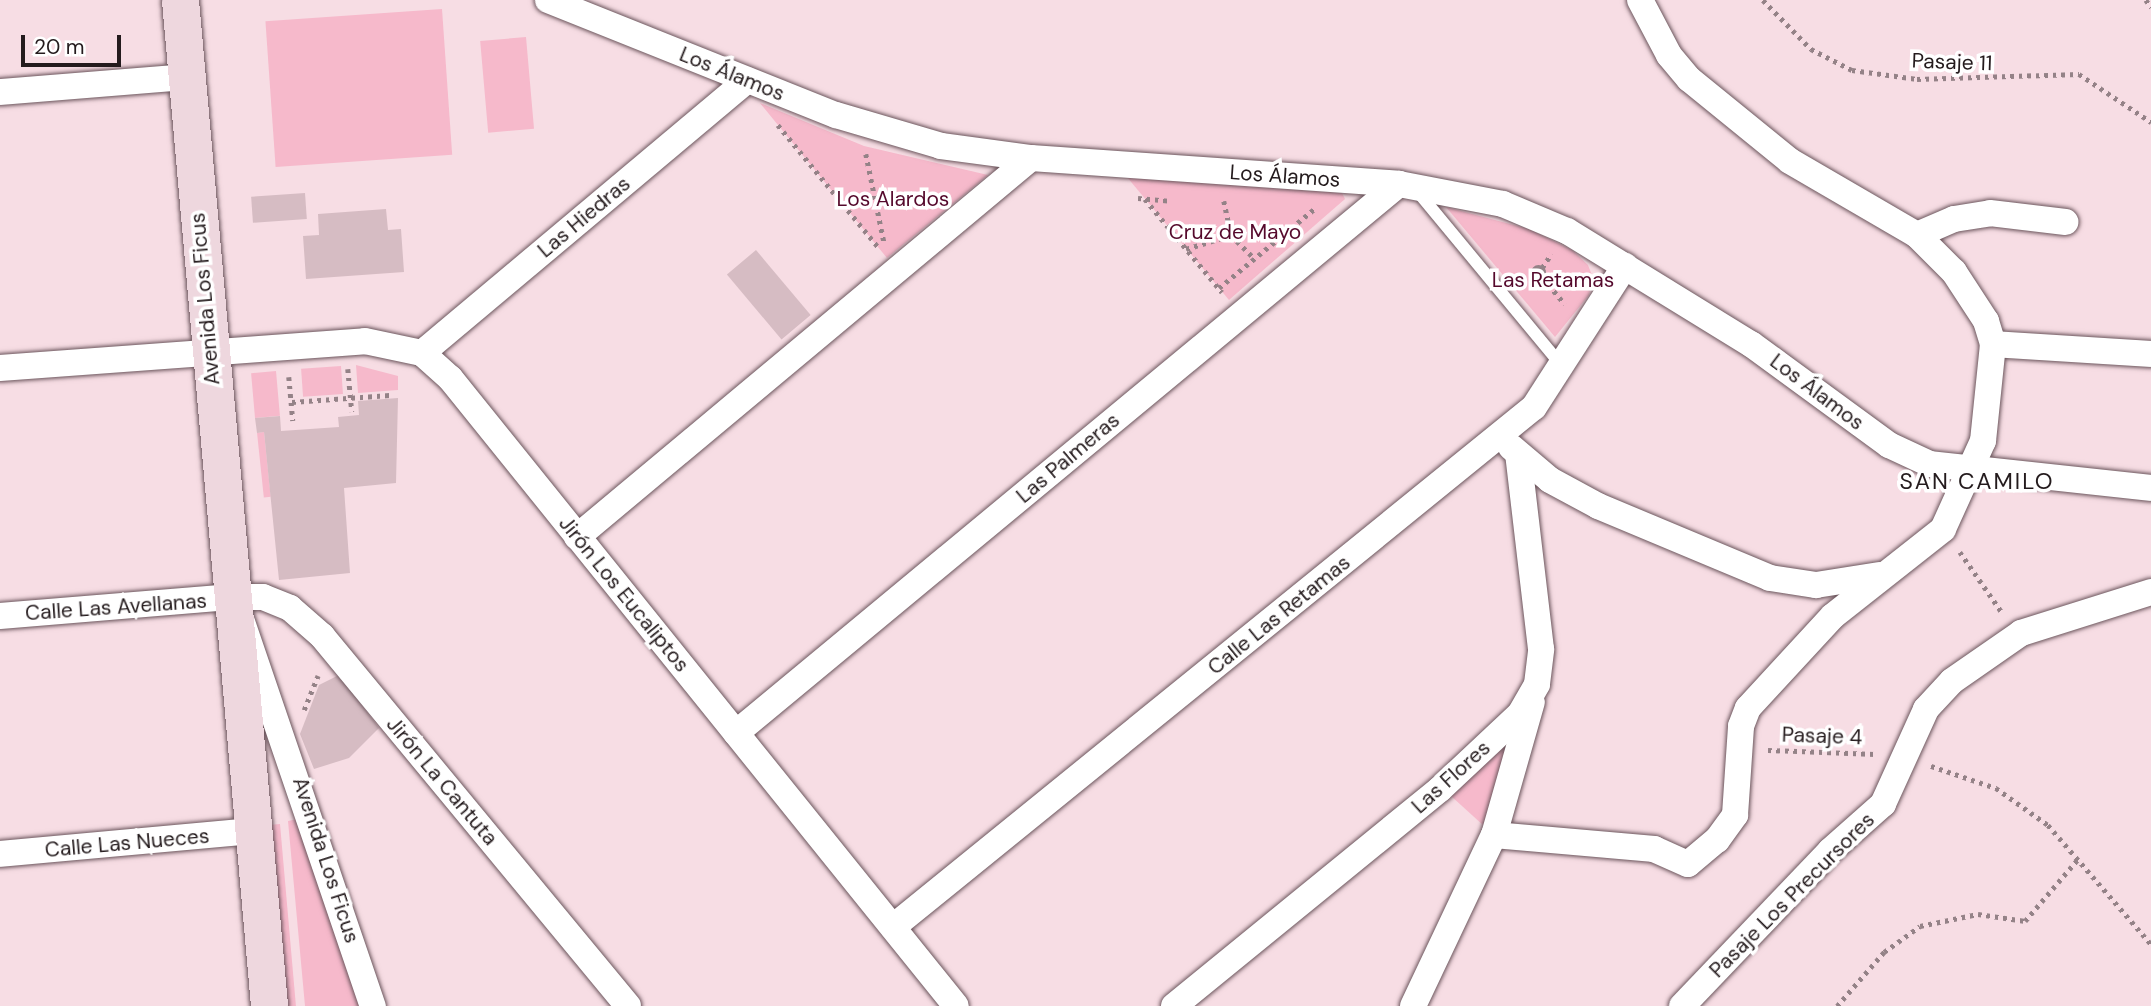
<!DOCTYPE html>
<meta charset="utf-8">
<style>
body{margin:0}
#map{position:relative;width:2151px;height:1006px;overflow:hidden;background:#f7dde4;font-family:"DM Sans",sans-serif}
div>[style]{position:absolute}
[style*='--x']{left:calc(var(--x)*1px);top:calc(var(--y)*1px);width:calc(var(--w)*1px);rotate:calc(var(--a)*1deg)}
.green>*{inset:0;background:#f6b9cb;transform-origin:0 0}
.building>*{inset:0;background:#d6bcc3;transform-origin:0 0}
.path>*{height:4.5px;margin-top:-2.25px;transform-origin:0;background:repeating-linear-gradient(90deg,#948287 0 3.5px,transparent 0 8.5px)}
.path>.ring{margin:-2.25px;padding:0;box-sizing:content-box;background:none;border:4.5px solid #948287;border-radius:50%}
.roads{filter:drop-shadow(0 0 2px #6b555c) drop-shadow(0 0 2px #6b555c)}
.lane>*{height:12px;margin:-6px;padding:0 6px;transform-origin:6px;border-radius:6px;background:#fff}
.street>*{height:26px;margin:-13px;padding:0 13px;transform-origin:13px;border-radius:13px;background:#fff}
.secondary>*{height:37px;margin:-18.5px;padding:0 18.5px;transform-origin:18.5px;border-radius:18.5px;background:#eed7de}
span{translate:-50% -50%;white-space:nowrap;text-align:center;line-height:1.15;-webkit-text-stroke:7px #fff;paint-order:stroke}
.street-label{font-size:21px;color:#241b1d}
.park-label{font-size:21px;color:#55092c}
.neighbourhood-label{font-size:23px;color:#241b1d;letter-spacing:2px}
.scale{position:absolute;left:21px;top:35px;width:100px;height:32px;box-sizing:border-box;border:4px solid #241b1d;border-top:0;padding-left:9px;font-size:21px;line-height:24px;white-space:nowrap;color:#241b1d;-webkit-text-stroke:5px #fff;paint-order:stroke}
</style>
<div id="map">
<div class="green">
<i style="left:442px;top:9px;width:146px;height:177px;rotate:86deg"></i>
<i style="left:526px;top:37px;width:92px;height:46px;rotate:85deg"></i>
<i style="clip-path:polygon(760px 103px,864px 146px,988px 175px,887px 258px)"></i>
<i style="clip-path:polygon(1127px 177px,1342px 193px,1345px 199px,1229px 300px)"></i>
<i style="clip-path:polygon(1446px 207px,1529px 229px,1572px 250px,1588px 265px,1593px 278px,1589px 295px,1555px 337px)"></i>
<i style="clip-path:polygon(356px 365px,398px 376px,398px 390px,358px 393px)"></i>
<i style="left:341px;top:366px;width:28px;height:40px;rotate:86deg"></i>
<i style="left:276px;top:371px;width:45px;height:25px;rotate:85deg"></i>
<i style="left:264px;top:432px;width:65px;height:7px;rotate:84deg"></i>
<i style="clip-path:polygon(1508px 741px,1484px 826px,1451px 796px)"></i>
<i style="clip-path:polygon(298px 819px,362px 1006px,305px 1006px,288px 821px)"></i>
<i style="left:280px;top:824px;width:183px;height:11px;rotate:85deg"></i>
</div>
<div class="building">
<i style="left:305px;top:193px;width:26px;height:54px;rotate:86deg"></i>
<i style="clip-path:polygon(386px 209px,388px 230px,401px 229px,404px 272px,306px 279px,303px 236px,319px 235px,318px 214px)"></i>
<i style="left:756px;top:250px;width:85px;height:38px;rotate:50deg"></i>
<i style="clip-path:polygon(398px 398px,396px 483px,344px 488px,350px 573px,279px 580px,264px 432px,257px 433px,255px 418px,280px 416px,281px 431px,339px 427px,338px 417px,359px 415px,358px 401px)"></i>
<i style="clip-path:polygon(339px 675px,379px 728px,349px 758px,314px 769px,300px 734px,319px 685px)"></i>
</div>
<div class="path">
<i style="--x:1763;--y:0;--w:69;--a:45.6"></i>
<i style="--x:1811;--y:49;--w:46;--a:27.1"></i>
<i style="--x:1852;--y:70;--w:66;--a:7.9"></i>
<i style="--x:1917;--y:79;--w:162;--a:-1.8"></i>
<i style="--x:2079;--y:74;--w:87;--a:33.7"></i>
<i style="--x:2146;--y:0;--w:9;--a:54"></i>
<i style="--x:778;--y:125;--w:159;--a:50.6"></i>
<i style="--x:866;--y:154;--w:90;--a:78.4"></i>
<i style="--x:1138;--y:198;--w:33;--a:5"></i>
<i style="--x:1145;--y:199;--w:121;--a:50.4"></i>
<i style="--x:1224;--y:201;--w:35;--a:78"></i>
<i style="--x:1231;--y:235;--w:34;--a:45"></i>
<i style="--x:1186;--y:249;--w:47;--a:-17.3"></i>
<i class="ring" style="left:1533px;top:267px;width:7.5px;height:7.5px"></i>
<i style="--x:1542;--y:268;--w:17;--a:-57"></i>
<i style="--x:1543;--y:278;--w:34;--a:50"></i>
<i style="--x:1219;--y:288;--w:124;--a:-39.7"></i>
<i style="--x:348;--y:369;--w:43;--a:84.7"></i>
<i style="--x:289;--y:377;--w:44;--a:84.8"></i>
<i style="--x:292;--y:402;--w:98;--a:-4.1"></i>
<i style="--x:1960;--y:552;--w:72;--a:55.2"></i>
<i style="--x:304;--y:710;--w:37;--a:-68"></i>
<i style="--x:1768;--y:750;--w:107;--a:2.1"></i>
<i style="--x:1931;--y:766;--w:69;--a:18.7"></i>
<i style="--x:1996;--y:788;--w:64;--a:35.4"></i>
<i style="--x:2048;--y:825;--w:157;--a:49.1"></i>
<i style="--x:1837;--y:1006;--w:72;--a:-49"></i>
<i style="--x:1884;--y:952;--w:44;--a:-35.8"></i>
<i style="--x:1920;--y:926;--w:59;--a:-11.7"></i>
<i style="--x:1978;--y:914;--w:48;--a:8.5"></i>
<i style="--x:2025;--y:921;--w:82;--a:-49.5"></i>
</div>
<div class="roads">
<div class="lane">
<i style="--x:1418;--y:192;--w:227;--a:50.4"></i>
</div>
<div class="street">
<i style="--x:548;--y:0;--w:310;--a:21.8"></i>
<i style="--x:836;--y:115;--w:109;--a:16.4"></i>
<i style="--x:941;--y:146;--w:91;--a:7.6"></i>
<i style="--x:1031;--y:158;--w:369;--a:4"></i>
<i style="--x:1399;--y:184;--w:106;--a:10.9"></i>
<i style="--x:1503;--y:204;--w:69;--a:22.9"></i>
<i style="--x:1567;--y:231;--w:216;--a:31.6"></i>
<i style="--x:1751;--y:344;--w:171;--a:36.2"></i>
<i style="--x:1889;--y:445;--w:45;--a:24.9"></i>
<i style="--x:1930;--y:464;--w:222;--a:6.2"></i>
<i style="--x:0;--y:92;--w:188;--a:-4.6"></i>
<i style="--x:1917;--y:235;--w:40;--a:-23.4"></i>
<i style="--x:1954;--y:219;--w:36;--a:-9"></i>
<i style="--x:1990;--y:213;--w:76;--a:6.8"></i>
<i style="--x:1993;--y:344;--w:158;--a:3.6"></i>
<i style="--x:422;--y:353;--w:424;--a:-40"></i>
<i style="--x:0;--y:368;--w:366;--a:-4.2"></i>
<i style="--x:365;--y:341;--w:58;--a:11.9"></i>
<i style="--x:422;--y:353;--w:38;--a:42"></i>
<i style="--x:450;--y:378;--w:806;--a:51.14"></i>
<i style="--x:1511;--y:447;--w:51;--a:40.2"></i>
<i style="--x:1550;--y:480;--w:55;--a:28.4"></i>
<i style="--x:1598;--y:506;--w:186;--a:22.7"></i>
<i style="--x:1770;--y:578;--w:47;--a:8.7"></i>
<i style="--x:1816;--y:585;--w:64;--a:-9"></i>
<i style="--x:577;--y:537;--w:591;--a:-39.86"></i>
<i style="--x:0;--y:616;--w:233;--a:-4.7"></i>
<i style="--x:232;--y:597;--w:31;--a:0"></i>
<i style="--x:263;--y:597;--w:29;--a:22"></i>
<i style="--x:290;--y:608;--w:43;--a:41.2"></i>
<i style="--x:322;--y:636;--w:480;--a:50.4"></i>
<i style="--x:242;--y:622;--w:406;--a:71.2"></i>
<i style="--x:736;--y:733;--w:861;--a:-39.63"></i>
<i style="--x:1494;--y:835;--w:161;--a:5"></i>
<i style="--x:1654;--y:849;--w:37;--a:24"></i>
<i style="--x:1688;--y:864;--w:38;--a:-40"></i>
<i style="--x:1717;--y:840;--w:31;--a:-54"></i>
<i style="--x:1735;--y:815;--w:89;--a:-86.1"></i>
<i style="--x:1741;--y:726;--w:19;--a:-69"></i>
<i style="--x:1748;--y:708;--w:125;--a:-47.3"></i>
<i style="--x:1833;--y:616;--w:140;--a:-38.3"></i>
<i style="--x:1943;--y:529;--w:97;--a:-65.6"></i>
<i style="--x:1983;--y:441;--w:98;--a:-84.1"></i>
<i style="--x:1993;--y:344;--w:24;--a:-107"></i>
<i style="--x:1986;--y:321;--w:59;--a:-123.1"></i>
<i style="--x:1954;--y:272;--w:52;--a:-135"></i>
<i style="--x:1917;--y:235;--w:147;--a:-149.8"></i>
<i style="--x:1790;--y:161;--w:130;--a:-140.9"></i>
<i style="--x:1689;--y:79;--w:31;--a:-130"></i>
<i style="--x:1669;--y:55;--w:62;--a:-117.8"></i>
<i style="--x:0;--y:854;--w:254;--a:-5.2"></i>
<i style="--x:893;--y:927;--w:825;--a:-39.05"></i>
<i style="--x:1534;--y:407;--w:168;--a:-57.2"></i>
<i style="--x:1174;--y:1006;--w:343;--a:-39.2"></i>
<i style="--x:1440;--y:789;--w:110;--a:-43.2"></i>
<i style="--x:1520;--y:714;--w:34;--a:-60"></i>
<i style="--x:1537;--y:684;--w:35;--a:-83"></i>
<i style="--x:1541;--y:649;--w:196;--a:-96.7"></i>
<i style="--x:1413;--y:1006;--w:189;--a:-64.7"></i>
<i style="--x:1494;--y:835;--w:138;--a:-74.1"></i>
<i style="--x:1682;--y:1006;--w:214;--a:-46.3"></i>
<i style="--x:1830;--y:851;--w:71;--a:-41.6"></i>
<i style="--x:1883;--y:804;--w:104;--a:-65.6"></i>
<i style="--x:1926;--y:709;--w:38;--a:-47"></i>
<i style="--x:1952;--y:681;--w:84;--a:-34.8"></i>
<i style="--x:2021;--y:633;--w:136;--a:-17.5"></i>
</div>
<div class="secondary">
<i style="--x:180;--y:0;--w:1010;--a:84.94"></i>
</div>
</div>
<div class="street-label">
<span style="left:1952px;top:62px;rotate:2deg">Pasaje 11</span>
<span style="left:732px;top:74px;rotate:22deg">Los Álamos</span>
<span style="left:1285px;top:176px;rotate:4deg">Los Álamos</span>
<span style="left:584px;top:217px;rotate:-40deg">Las Hiedras</span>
<span style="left:205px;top:299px;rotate:-95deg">Avenida Los Ficus</span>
<span style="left:1817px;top:392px;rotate:37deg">Los Álamos</span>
<span style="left:1068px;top:458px;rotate:-40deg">Las Palmeras</span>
<span style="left:624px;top:594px;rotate:51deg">Jirón Los Eucaliptos</span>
<span style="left:116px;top:607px;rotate:-4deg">Calle Las Avellanas</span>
<span style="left:1279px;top:615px;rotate:-39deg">Calle Las Retamas</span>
<span style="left:1822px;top:736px;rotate:2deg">Pasaje 4</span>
<span style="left:1451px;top:777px;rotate:-42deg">Las Flores</span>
<span style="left:442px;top:781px;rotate:50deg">Jirón La Cantuta</span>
<span style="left:127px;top:843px;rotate:-5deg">Calle Las Nueces</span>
<span style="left:326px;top:860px;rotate:72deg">Avenida Los Ficus</span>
<span style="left:1792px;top:895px;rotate:-45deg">Pasaje Los Precursores</span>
</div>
<div class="park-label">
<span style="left:893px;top:199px">Los Alardos</span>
<span style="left:1235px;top:232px">Cruz de Mayo</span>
<span style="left:1553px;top:280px">Las Retamas</span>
</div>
<div class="neighbourhood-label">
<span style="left:1977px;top:481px">SAN CAMILO</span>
</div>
<div class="scale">20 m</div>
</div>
